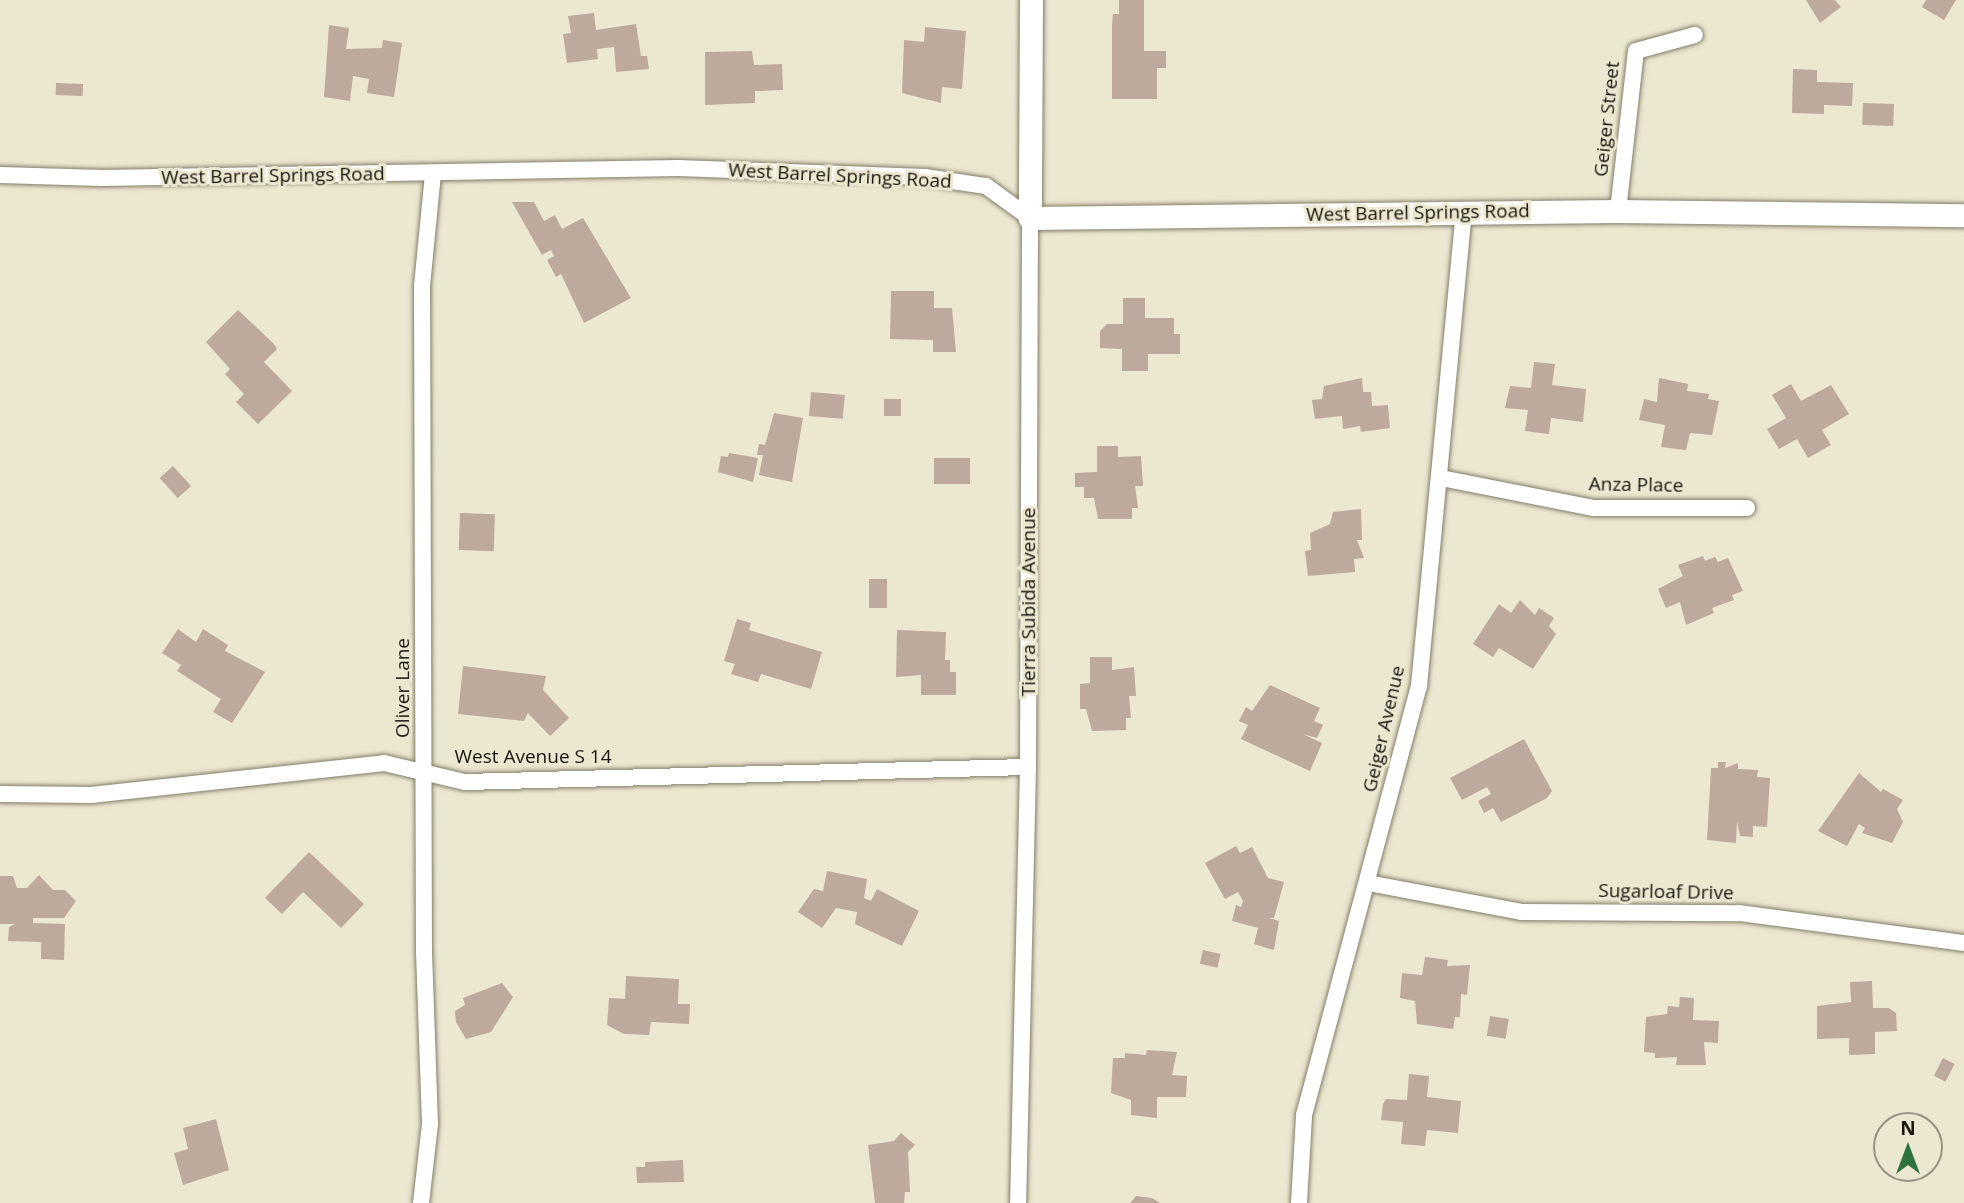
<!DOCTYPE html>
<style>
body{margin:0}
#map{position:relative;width:1964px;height:1203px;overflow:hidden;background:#ece7d0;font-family:"Open Sans",sans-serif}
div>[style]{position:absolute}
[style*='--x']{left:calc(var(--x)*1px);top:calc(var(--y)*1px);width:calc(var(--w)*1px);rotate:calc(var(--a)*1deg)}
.building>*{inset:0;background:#bea99d;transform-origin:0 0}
.roads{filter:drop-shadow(0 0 2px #827e6a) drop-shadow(0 0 2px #827e6a)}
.street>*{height:16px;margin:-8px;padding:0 8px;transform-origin:8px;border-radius:8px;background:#fff}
.secondary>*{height:23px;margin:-11.5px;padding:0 11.5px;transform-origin:11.5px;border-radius:11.5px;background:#fff}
span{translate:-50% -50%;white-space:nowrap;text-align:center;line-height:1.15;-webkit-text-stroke:6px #ece7d0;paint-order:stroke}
.street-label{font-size:19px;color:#18160e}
.north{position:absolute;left:1873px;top:1112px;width:70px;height:70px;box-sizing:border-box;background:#ece7d0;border:2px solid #979382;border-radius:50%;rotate:0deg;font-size:19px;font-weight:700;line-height:28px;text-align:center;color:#18160e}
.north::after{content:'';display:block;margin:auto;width:24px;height:32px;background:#2e723d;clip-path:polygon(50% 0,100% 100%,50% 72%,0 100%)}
</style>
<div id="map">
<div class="building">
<i style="clip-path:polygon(1119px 0,1144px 0,1144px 51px,1166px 51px,1166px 68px,1157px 68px,1157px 99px,1112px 99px,1112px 25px,1113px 14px,1119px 14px)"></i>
<i style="clip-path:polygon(1806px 0,1835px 0,1841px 7px,1820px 23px)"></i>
<i style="clip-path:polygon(1926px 0,1956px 0,1944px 20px,1922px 7px)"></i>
<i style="clip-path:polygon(594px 13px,596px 30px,636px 24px,641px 56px,647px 56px,649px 69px,616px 72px,614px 47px,597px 49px,598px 59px,567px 63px,563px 34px,571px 33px,568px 16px)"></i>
<i style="clip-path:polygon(329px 25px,349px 28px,346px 49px,382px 48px,383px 40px,402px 43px,394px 97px,367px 93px,369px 79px,353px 76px,350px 101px,324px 97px)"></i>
<i style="clip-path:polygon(925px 27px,966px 31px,962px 89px,942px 87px,941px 103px,902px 93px,904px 40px,924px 42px)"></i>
<i style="clip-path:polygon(752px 51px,754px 65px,782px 64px,783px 90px,755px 91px,755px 103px,705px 105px,705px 52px)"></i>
<i style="clip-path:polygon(1793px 69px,1817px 70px,1817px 82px,1853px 83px,1852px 106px,1824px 105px,1824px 114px,1792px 113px)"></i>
<i style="left:56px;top:83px;width:27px;height:12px;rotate:2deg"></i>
<i style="left:1863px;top:103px;width:31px;height:22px;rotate:2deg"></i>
<i style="clip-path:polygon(512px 202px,534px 202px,544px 221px,555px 215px,562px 229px,583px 218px,631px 298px,584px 323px,561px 274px,556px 277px,547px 260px,554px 256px,551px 250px,542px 255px)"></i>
<i style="clip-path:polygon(891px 291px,934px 291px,934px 308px,952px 308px,956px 352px,933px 352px,933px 340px,890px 339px)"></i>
<i style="clip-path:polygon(1123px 298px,1145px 298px,1145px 318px,1174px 318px,1174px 334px,1180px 334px,1180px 354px,1148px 354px,1148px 371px,1122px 371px,1122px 349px,1100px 348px,1100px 331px,1107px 324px,1123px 324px)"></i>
<i style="clip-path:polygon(238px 310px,274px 344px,277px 349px,264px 362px,292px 391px,258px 424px,236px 402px,244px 394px,225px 374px,230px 369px,206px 342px)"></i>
<i style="clip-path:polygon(1534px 362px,1555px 364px,1552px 385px,1586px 389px,1583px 422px,1551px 418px,1549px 434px,1525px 431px,1528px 410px,1505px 408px,1510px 386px,1531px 388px)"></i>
<i style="clip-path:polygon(1362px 378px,1363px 392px,1371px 392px,1372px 406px,1388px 405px,1390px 428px,1361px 432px,1360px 426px,1343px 429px,1342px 416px,1315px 419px,1312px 400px,1322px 399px,1324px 386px)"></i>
<i style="clip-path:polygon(1659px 378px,1688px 384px,1687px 391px,1709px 394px,1708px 399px,1719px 401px,1712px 435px,1690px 433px,1686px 450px,1661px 447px,1665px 425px,1639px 420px,1644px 399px,1657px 402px)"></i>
<i style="clip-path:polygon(1791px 384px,1801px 401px,1831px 385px,1849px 414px,1822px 430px,1831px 445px,1808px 458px,1797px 439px,1779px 449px,1767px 429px,1786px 418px,1772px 395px)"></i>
<i style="left:811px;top:392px;width:34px;height:24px;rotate:5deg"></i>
<i style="left:884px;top:399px;width:17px;height:17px"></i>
<i style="clip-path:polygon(774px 413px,803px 418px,792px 482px,759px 475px,763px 455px,757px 455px,759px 444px,765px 445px)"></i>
<i style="clip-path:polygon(1097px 446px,1118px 446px,1118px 457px,1141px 456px,1143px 486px,1135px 486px,1138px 508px,1132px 508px,1132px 519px,1098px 519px,1094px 498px,1084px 498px,1084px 487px,1075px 487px,1075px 473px,1097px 472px)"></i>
<i style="clip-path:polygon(729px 453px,758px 458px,753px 482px,718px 472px,721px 456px,728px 457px)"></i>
<i style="left:970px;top:458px;width:26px;height:36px;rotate:90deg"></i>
<i style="left:173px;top:466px;width:27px;height:18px;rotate:48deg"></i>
<i style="clip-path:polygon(1361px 509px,1362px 540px,1357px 540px,1364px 558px,1354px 559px,1355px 572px,1308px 576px,1305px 551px,1311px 550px,1310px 533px,1330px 524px,1333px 512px)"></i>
<i style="left:460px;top:513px;width:35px;height:37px;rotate:2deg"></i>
<i style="clip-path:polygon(1703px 556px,1705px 561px,1715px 557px,1718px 562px,1728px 558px,1743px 591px,1732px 595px,1734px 600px,1712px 608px,1714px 613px,1686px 625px,1680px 602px,1666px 608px,1658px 589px,1683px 576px,1678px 565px)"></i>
<i style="left:869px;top:579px;width:18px;height:29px"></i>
<i style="clip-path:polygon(1520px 600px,1535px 615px,1539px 608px,1554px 618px,1549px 626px,1556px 634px,1533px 669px,1499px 648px,1493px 657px,1473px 644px,1499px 604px,1511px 613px)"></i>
<i style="clip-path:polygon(737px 619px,751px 623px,749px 630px,822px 652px,811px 689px,761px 674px,758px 682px,731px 674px,735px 664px,724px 661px)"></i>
<i style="clip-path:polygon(178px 629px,196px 642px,203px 629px,228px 645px,225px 651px,265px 672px,232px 723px,213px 712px,221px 699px,177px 671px,181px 665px,162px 653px)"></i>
<i style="clip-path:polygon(897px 630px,946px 632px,945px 660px,950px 660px,950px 672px,956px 672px,956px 695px,921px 695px,921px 675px,896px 677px)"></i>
<i style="clip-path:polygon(1090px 657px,1112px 657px,1112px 670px,1134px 667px,1136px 696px,1129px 696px,1131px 718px,1126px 718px,1126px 730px,1092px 731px,1086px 709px,1080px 709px,1080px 684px,1090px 683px)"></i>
<i style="clip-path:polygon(463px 666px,546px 676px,543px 690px,569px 718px,550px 736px,528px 713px,524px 721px,458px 714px)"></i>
<i style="clip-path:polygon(1270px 685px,1320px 708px,1314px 721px,1323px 725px,1317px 738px,1303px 734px,1322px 743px,1310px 771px,1241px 739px,1248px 725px,1239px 721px,1246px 707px,1252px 711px)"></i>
<i style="clip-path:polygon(1524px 739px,1552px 791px,1547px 798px,1501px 822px,1493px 808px,1484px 813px,1478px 801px,1491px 794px,1487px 787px,1462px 800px,1450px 778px)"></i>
<i style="clip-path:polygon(1718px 762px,1726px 762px,1725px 768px,1738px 763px,1738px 769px,1758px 770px,1757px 777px,1770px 778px,1767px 827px,1753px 826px,1753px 837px,1740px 836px,1737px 821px,1736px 843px,1707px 840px,1711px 768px,1718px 768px)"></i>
<i style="clip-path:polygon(1859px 773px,1881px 792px,1883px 789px,1903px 800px,1897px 809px,1903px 822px,1892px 843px,1862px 833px,1865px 828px,1859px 824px,1847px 846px,1818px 831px)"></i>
<i style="clip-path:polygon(1236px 846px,1240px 853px,1252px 847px,1268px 878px,1284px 882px,1274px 918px,1269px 918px,1279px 921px,1274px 950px,1254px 944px,1258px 928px,1232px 921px,1236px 905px,1241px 907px,1243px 901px,1238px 892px,1225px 899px,1205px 863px)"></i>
<i style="clip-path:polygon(309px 852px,364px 904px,341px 928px,303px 892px,282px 914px,265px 898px)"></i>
<i style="clip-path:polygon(827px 871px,867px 879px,864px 898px,871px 901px,877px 889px,919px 911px,902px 946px,855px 924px,857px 912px,836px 908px,822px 928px,798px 912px,814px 889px,823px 891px)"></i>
<i style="clip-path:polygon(39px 875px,53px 890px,65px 890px,76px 901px,64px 918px,33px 918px,33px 923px,65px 924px,64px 960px,41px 959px,41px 942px,8px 941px,9px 927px,15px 924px,0 924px,0 876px,13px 876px,17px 888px,27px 888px)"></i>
<i style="left:1203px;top:950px;width:18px;height:14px;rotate:13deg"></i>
<i style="clip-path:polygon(1425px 957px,1448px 960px,1447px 966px,1470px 965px,1467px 995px,1461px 994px,1460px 1017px,1455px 1017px,1453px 1029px,1417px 1024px,1415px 1001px,1400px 998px,1402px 973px,1422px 975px)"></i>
<i style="clip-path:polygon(626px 976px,679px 979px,678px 1004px,690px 1004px,689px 1024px,651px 1022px,649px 1035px,624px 1034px,607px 1025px,609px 998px,625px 999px)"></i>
<i style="clip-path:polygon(1872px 981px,1873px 1008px,1889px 1008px,1896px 1013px,1897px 1031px,1875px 1032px,1875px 1054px,1849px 1055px,1849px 1038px,1817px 1039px,1817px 1006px,1851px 1002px,1850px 982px)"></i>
<i style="clip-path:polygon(502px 983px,513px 997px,491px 1032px,466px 1039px,456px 1022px,455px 1011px,465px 1005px,463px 998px)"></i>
<i style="clip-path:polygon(1680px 997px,1694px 998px,1693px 1020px,1719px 1021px,1718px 1043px,1704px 1042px,1706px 1065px,1676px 1065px,1677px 1057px,1655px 1058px,1655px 1053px,1644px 1052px,1646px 1017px,1667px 1014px,1668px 1006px,1679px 1007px)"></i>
<i style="left:1490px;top:1016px;width:19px;height:20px;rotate:9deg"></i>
<i style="clip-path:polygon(1147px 1050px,1177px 1052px,1172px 1075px,1187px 1076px,1186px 1097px,1157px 1097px,1157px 1118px,1131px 1115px,1131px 1100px,1111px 1093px,1113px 1058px,1125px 1058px,1125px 1053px,1146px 1055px)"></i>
<i style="left:1943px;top:1058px;width:13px;height:20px;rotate:27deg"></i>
<i style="clip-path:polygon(1409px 1074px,1429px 1076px,1427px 1097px,1461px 1101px,1458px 1133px,1427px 1130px,1425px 1146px,1401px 1144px,1403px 1122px,1381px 1120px,1383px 1104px,1386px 1099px,1407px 1100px)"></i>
<i style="clip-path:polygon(216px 1119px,229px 1170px,183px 1185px,174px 1153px,188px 1149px,183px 1128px)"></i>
<i style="clip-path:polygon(901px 1133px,915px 1145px,908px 1152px,910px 1192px,905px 1192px,904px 1203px,875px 1203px,868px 1145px,894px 1141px)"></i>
<i style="clip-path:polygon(683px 1160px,684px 1182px,637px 1183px,636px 1167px,645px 1167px,645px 1162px)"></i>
<i style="clip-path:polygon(1136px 1196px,1152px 1198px,1160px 1203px,1130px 1203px)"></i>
</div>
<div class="roads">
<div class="street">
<i style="--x:0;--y:175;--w:102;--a:1.7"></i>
<i style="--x:102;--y:178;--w:576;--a:-0.99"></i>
<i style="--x:678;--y:168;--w:247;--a:2.1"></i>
<i style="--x:925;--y:177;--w:62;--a:8.4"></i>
<i style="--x:986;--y:186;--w:54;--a:36"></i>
<i style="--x:1030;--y:218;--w:549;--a:90.21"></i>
<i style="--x:1028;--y:767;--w:436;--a:91.3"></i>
<i style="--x:1618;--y:211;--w:161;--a:-83.6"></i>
<i style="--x:1636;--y:51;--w:61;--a:-15.2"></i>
<i style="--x:1441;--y:478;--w:156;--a:11.1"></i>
<i style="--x:1594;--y:508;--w:153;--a:0"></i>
<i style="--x:0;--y:794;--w:91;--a:0.6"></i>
<i style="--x:91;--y:795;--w:295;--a:-6.2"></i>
<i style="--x:384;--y:763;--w:83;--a:13.2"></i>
<i style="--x:465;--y:782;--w:563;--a:-1.53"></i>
<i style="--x:1368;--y:883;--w:156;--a:10.7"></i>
<i style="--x:1521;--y:912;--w:218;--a:0.3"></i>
<i style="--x:1739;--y:913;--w:227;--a:7.6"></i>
<i style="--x:421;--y:1203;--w:80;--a:-83.5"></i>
<i style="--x:430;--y:1124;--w:171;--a:-92"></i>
<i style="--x:424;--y:953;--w:667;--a:-90.17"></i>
<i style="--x:422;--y:286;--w:113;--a:-84.4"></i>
<i style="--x:1299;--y:1203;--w:88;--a:-86.7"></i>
<i style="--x:1304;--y:1115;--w:444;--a:-75"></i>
<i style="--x:1419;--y:686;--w:475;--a:-84.6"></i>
</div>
<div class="secondary">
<i style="--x:1031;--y:0;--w:218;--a:90.3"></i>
<i style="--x:1030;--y:218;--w:588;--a:-0.68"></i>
<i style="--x:1618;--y:211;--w:346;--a:0.7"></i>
</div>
</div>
<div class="street-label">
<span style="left:1607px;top:119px;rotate:-84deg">Geiger Street</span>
<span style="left:273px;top:176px;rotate:-1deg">West Barrel Springs Road</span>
<span style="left:840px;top:176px;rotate:3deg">West Barrel Springs Road</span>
<span style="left:1418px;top:213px;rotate:-1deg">West Barrel Springs Road</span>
<span style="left:1636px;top:485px;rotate:1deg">Anza Place</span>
<span style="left:1029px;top:602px;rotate:-90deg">Tierra Subida Avenue</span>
<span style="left:403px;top:688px;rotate:-90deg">Oliver Lane</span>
<span style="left:1384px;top:729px;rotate:-77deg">Geiger Avenue</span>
<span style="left:533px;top:757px">West Avenue S 14</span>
<span style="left:1666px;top:892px;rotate:1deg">Sugarloaf Drive</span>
</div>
<div class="north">N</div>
</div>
